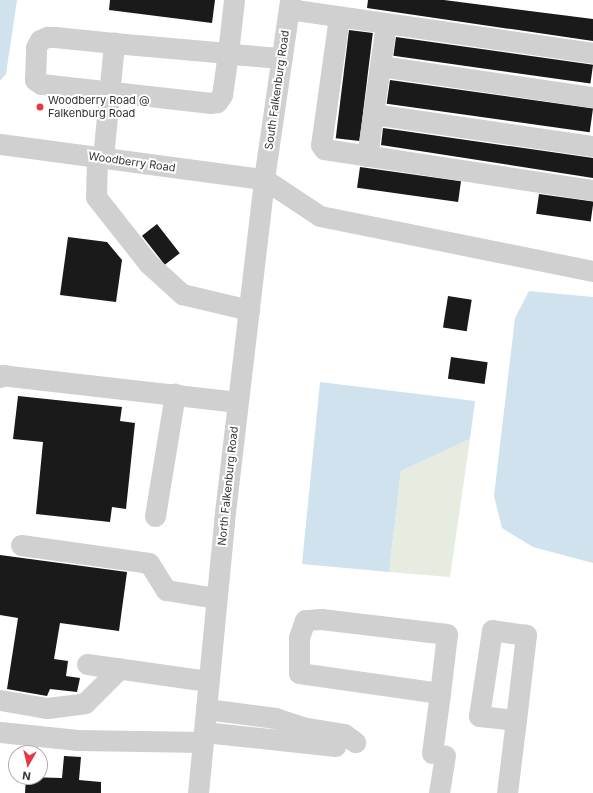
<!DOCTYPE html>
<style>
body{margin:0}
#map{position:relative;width:593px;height:793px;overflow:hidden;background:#fff;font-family:Inter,sans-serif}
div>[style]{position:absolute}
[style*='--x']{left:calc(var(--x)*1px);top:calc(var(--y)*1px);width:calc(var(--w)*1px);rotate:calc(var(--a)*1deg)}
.green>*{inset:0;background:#e6ecdf}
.water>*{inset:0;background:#cfe2ee}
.building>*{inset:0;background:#1a1a1a;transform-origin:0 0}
.minor>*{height:21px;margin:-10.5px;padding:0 10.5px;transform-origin:10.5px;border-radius:10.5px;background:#d0d0d0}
.dots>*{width:11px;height:11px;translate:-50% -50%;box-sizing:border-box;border:2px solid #fff;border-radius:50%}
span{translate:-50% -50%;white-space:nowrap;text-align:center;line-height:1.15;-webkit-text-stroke:4px #fff;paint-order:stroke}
.street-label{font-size:11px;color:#333}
.poi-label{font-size:11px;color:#333}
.left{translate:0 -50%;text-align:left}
.north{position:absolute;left:8px;top:745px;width:40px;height:40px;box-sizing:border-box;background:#fff;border:1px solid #adadad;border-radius:50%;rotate:188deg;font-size:11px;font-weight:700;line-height:16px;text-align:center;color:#333}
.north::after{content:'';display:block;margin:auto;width:14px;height:18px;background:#e63946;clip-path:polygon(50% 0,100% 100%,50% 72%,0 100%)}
</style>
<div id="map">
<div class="green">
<i style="clip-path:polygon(470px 439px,450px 577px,389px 572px,401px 471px)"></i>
</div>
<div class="water">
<i style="clip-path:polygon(0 0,17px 0,6px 74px,0 81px)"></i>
<i style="clip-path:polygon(529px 291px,593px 297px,593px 563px,533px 547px,502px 528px,494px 496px,515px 318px)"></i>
<i style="clip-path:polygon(320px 382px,475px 401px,470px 439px,401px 471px,389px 572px,302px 564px)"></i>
</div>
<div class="building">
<i style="clip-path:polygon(110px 0,215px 0,212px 23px,109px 10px)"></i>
<i style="clip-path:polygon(368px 0,444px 0,593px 19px,593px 41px,367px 8px)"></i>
<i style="left:349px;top:30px;width:24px;height:109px;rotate:7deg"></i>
<i style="left:396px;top:37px;width:199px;height:19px;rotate:8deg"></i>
<i style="left:390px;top:80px;width:205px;height:24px;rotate:8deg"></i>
<i style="clip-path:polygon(383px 128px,593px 158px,593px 178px,381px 145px)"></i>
<i style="left:360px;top:167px;width:102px;height:21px;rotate:8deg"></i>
<i style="left:539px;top:194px;width:55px;height:20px;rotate:8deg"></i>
<i style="left:157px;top:224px;width:37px;height:19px;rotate:52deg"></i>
<i style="clip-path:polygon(68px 237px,107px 242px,122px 260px,116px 302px,60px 295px)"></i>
<i style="left:448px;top:296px;width:24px;height:32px;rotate:9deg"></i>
<i style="left:451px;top:357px;width:37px;height:22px;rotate:8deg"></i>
<i style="clip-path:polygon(18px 396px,122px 407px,120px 421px,135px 423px,126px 509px,112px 507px,110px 522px,36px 514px,43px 442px,13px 439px)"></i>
<i style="clip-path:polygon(0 555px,127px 572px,119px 631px,60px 623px,54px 659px,68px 661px,66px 676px,80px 678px,77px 692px,50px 689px,47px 696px,7px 689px,18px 618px,0 615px)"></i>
<i style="clip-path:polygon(64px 756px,81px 757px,79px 780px,101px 782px,101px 793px,25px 793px,26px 777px,62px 778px)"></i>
</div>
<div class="minor">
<i style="--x:234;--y:0;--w:53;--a:96.5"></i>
<i style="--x:228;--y:53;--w:42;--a:98.1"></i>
<i style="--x:222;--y:95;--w:9;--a:126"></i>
<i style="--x:217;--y:102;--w:6;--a:171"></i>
<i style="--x:211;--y:103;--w:171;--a:-173.6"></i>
<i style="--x:41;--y:84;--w:7;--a:-146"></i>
<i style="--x:35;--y:80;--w:33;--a:-88"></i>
<i style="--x:36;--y:47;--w:8;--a:-60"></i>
<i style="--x:40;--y:40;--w:8;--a:-23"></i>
<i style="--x:47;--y:37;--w:8;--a:0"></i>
<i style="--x:55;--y:37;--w:59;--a:5.8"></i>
<i style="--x:114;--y:43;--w:114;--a:5"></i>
<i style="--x:228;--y:53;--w:14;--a:8"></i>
<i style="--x:242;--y:55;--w:3;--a:0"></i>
<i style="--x:245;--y:55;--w:37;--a:5"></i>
<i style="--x:289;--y:9;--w:307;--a:8.2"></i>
<i style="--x:339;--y:17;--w:129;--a:98"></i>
<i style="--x:321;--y:145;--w:5;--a:53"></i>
<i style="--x:324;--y:149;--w:272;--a:8.7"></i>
<i style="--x:380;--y:66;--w:215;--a:8.3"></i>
<i style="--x:373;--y:114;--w:222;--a:8.3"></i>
<i style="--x:0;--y:144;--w:266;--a:7.6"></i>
<i style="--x:264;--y:179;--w:67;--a:33.5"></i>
<i style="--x:320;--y:216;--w:278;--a:11.4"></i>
<i style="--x:367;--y:156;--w:133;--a:-81.8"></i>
<i style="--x:97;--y:157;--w:40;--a:91.4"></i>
<i style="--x:96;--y:197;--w:85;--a:51.7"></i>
<i style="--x:149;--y:264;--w:45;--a:42.3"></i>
<i style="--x:182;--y:294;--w:69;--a:13.4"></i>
<i style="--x:103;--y:158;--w:116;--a:-84.5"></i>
<i style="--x:0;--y:377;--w:4;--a:-34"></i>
<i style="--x:3;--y:375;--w:6;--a:9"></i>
<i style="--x:9;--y:376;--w:230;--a:6.5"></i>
<i style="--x:155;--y:516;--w:124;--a:-80.7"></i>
<i style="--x:21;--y:545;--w:129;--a:8"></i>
<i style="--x:149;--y:563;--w:32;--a:58"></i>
<i style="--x:166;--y:590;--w:51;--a:9.1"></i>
<i style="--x:87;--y:664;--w:122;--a:8"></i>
<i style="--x:0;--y:700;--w:48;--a:9.7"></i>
<i style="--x:47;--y:708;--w:38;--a:-7"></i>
<i style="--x:85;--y:703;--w:49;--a:-45"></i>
<i style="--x:206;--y:709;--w:70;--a:7.4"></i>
<i style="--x:275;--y:718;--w:28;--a:18"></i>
<i style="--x:302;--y:727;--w:43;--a:9.5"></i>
<i style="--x:344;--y:734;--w:14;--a:36"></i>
<i style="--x:0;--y:732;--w:78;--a:5.9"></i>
<i style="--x:78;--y:740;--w:125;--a:0.9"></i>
<i style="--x:204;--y:732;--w:132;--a:6.1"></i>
<i style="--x:432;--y:753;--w:61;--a:-82.4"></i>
<i style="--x:440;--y:693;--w:59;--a:-83.2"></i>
<i style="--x:447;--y:634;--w:127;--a:-173.2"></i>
<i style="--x:321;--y:619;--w:16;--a:176"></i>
<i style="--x:305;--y:620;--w:18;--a:109"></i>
<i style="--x:299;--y:637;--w:36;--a:90"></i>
<i style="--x:299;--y:673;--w:142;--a:8.1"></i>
<i style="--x:198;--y:793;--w:273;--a:-84.5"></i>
<i style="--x:224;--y:521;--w:344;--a:-83.3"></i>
<i style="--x:264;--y:179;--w:181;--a:-81.7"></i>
<i style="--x:439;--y:793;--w:38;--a:-81"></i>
<i style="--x:507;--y:793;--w:74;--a:-83"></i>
<i style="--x:516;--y:720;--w:86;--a:-83.3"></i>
<i style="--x:526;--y:635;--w:34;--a:-172"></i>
<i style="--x:492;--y:630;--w:87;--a:98.6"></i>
<i style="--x:479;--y:716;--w:37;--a:6"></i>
</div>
<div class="dots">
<i style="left:40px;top:107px;background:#e63946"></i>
</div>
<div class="street-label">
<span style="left:277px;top:90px;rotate:-82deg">South Falkenburg Road</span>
<span style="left:132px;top:162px;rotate:8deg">Woodberry Road</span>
<span style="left:228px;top:486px;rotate:-84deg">North Falkenburg Road</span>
</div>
<div class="poi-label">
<span class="left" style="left:48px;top:107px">Woodberry Road @<br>Falkenburg Road</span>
</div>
<div class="north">N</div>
</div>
